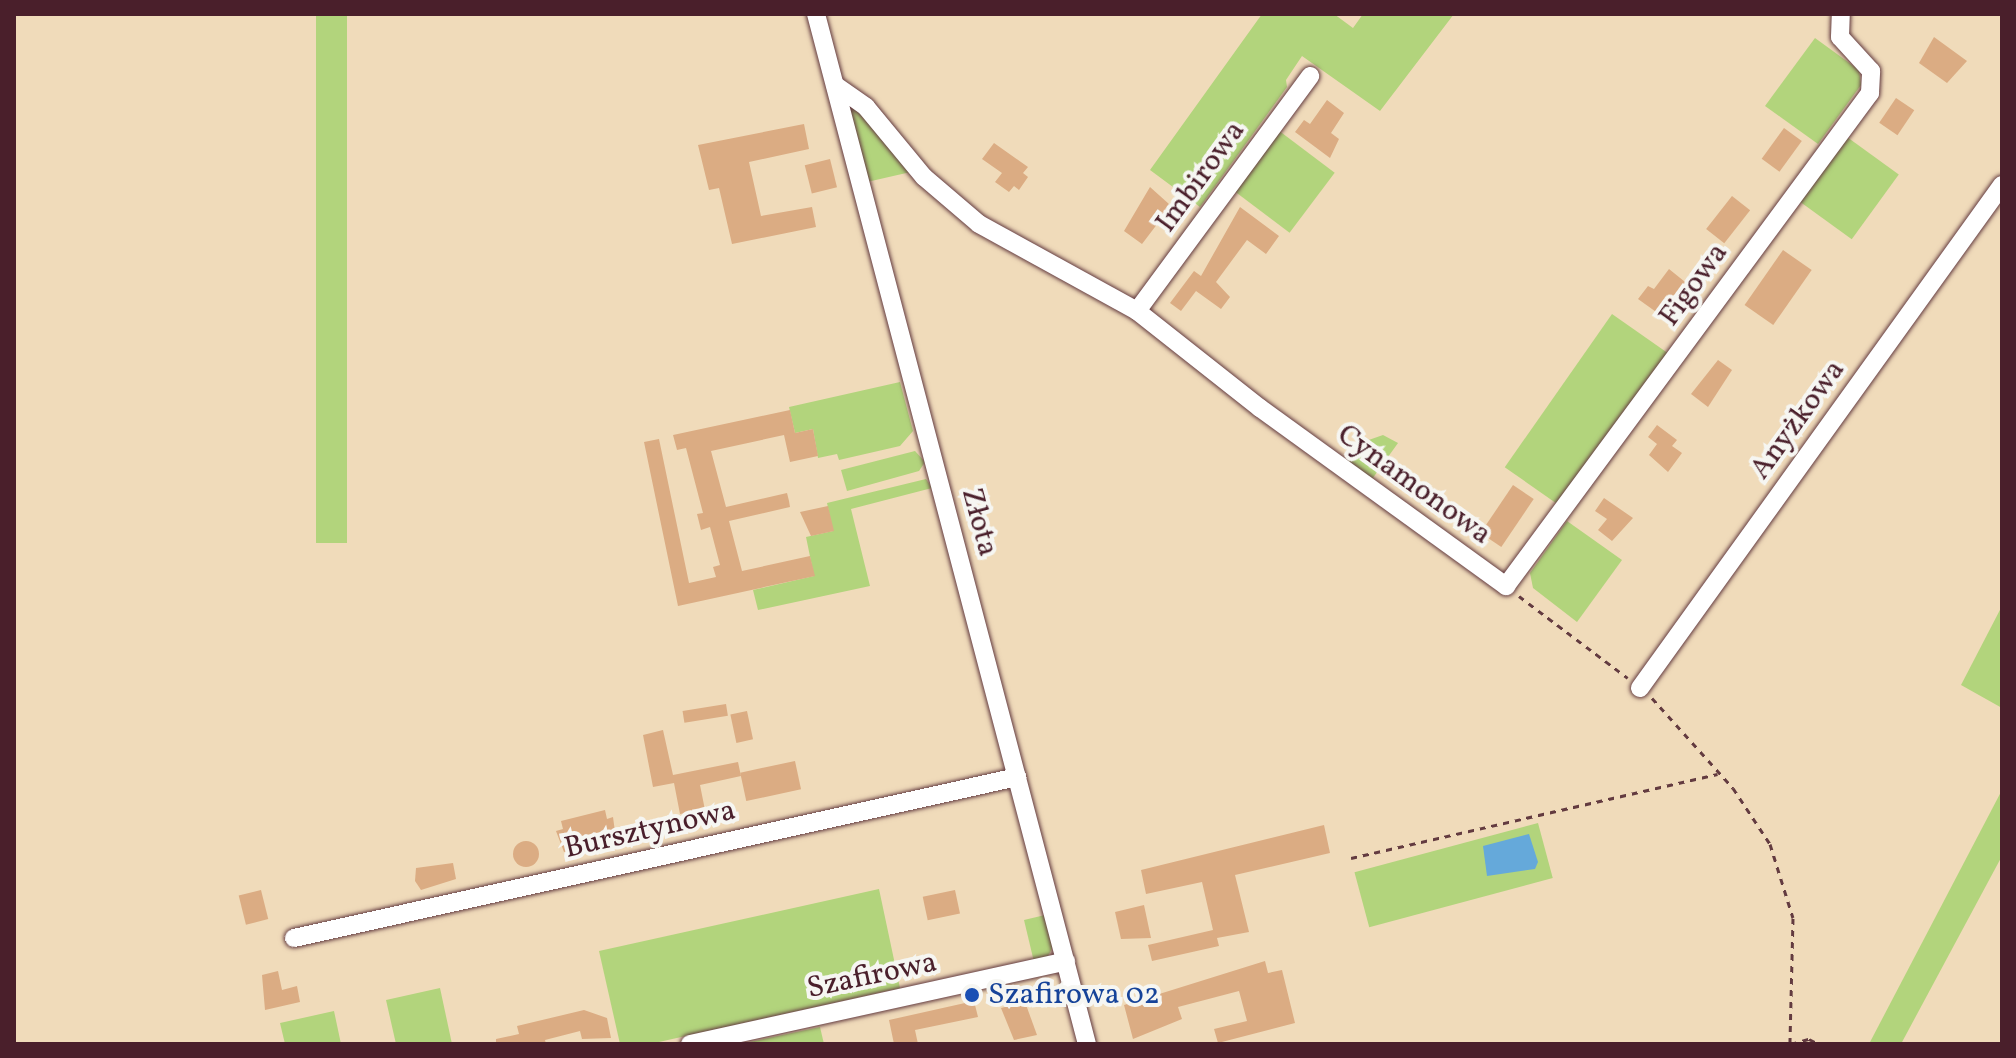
<!DOCTYPE html>
<meta charset="utf-8">
<style>
body{margin:0}
#map{position:relative;width:2016px;height:1058px;overflow:hidden;background:#f0dbba;font-family:Vollkorn,serif}
div>[style]{position:absolute}
[style*='--x']{left:calc(var(--x)*1px);top:calc(var(--y)*1px);width:calc(var(--w)*1px);rotate:calc(var(--a)*1deg)}
.green>*{inset:0;background:#b2d47c;transform-origin:0 0}
.water>*{inset:0;background:#65a9da}
.building>*{inset:0;background:#dbac83;transform-origin:0 0}
.round{border-radius:50%}
.path>*{height:3px;margin-top:-1.5px;transform-origin:0;background:repeating-linear-gradient(90deg,#633b40 0 6px,transparent 0 12px)}
.roads{filter:drop-shadow(0 0 2px #633b40) drop-shadow(0 0 2px #633b40)}
.minor>*{height:18px;margin:-9px;padding:0 9px;transform-origin:9px;border-radius:9px;background:#fff}
.dots>*{width:22px;height:22px;translate:-50% -50%;box-sizing:border-box;border:4px solid #f6f6f2;border-radius:50%}
span{translate:-50% -50%;white-space:nowrap;text-align:center;line-height:1.15;-webkit-text-stroke:8px #f6f6f2;paint-order:stroke}
.street-label{font-size:30px;color:#4a1f2b}
.transit-label{font-size:30px;color:#164399}
.left{translate:0 -50%;text-align:left}
.frame{position:absolute;inset:0;border:16px solid #4a1f2b;pointer-events:none}
</style>
<div id="map">
<div class="green">
<i style="left:316px;top:14px;width:31px;height:529px"></i>
<i style="clip-path:polygon(1262px 14px,1334px 14px,1353px 28px,1363px 14px,1454px 14px,1380px 111px,1302px 56px,1286px 80px,1287px 87px,1200px 207px,1150px 170px)"></i>
<i style="clip-path:polygon(1815px 38px,1859px 70px,1861px 85px,1818px 144px,1765px 106px)"></i>
<i style="clip-path:polygon(854px 106px,915px 171px,867px 182px,848px 108px)"></i>
<i style="left:1278px;top:130px;width:71px;height:75px;rotate:37deg"></i>
<i style="left:1847px;top:137px;width:64px;height:80px;rotate:36deg"></i>
<i style="left:1612px;top:314px;width:68px;height:187px;rotate:35deg"></i>
<i style="clip-path:polygon(900px 382px,913px 431px,900px 446px,839px 460px,837px 454px,818px 458px,813px 429px,795px 433px,789px 407px)"></i>
<i style="clip-path:polygon(1383px 435px,1398px 443px,1370px 482px,1344px 464px,1363px 442px)"></i>
<i style="clip-path:polygon(915px 451px,925px 462px,919px 471px,847px 491px,841px 470px)"></i>
<i style="clip-path:polygon(926px 479px,932px 488px,851px 509px,870px 586px,758px 610px,753px 590px,814px 576px,806px 537px,833px 531px,827px 503px)"></i>
<i style="clip-path:polygon(1567px 521px,1622px 560px,1577px 622px,1533px 588px,1530px 573px)"></i>
<i style="clip-path:polygon(2002px 606px,2002px 708px,1961px 685px)"></i>
<i style="clip-path:polygon(2002px 790px,2002px 856px,1901px 1044px,1869px 1044px)"></i>
<i style="left:1538px;top:823px;width:57px;height:190px;rotate:75deg"></i>
<i style="clip-path:polygon(879px 889px,900px 988px,650px 1044px,620px 1044px,599px 951px)"></i>
<i style="clip-path:polygon(1045px 915px,1054px 945px,1048px 956px,1034px 962px,1024px 920px)"></i>
<i style="clip-path:polygon(440px 988px,452px 1044px,396px 1044px,386px 1000px)"></i>
<i style="clip-path:polygon(334px 1011px,341px 1044px,285px 1044px,280px 1023px)"></i>
<i style="clip-path:polygon(820px 1027px,824px 1044px,740px 1044px)"></i>
</div>
<div class="water">
<i style="clip-path:polygon(1529px 834px,1538px 862px,1535px 869px,1487px 876px,1483px 846px)"></i>
</div>
<div class="building">
<i style="clip-path:polygon(1934px 37px,1967px 61px,1947px 83px,1919px 63px)"></i>
<i style="left:1896px;top:98px;width:22px;height:30px;rotate:34deg"></i>
<i style="clip-path:polygon(1327px 100px,1344px 113px,1331px 133px,1339px 139px,1330px 158px,1295px 132px,1304px 120px,1310px 124px)"></i>
<i style="clip-path:polygon(804px 124px,809px 149px,749px 162px,761px 216px,812px 207px,816px 227px,732px 244px,719px 188px,709px 190px,698px 145px)"></i>
<i style="left:1784px;top:128px;width:22px;height:38px;rotate:36deg"></i>
<i style="clip-path:polygon(994px 143px,1028px 167px,1023px 173px,1028px 177px,1019px 190px,1014px 186px,1009px 192px,995px 182px,1002px 173px,982px 159px)"></i>
<i style="left:830px;top:159px;width:29px;height:26px;rotate:76deg"></i>
<i style="clip-path:polygon(1150px 187px,1179px 213px,1167px 230px,1158px 223px,1142px 244px,1124px 231px)"></i>
<i style="left:1732px;top:196px;width:23px;height:42px;rotate:38deg"></i>
<i style="clip-path:polygon(1240px 207px,1279px 236px,1266px 254px,1247px 240px,1216px 282px,1230px 297px,1221px 309px,1196px 291px,1181px 311px,1170px 303px,1194px 271px,1201px 276px)"></i>
<i style="left:1783px;top:250px;width:35px;height:67px;rotate:35deg"></i>
<i style="clip-path:polygon(1669px 269px,1695px 290px,1685px 304px,1673px 295px,1659px 314px,1638px 299px,1648px 286px,1654px 289px)"></i>
<i style="clip-path:polygon(1718px 360px,1732px 370px,1708px 407px,1691px 394px)"></i>
<i style="clip-path:polygon(790px 410px,795px 433px,813px 429px,818px 456px,790px 462px,784px 435px,711px 451px,726px 507px,787px 493px,789px 501px,790px 507px,729px 521px,742px 571px,810px 556px,815px 576px,678px 606px,644px 442px,659px 439px,689px 583px,716px 577px,713px 567px,720px 565px,710px 527px,701px 530px,697px 514px,703px 513px,686px 448px,677px 450px,673px 435px)"></i>
<i style="clip-path:polygon(1657px 425px,1677px 440px,1672px 446px,1682px 453px,1668px 472px,1649px 455px,1657px 444px,1648px 437px)"></i>
<i style="left:1513px;top:485px;width:25px;height:58px;rotate:34deg"></i>
<i style="clip-path:polygon(1604px 498px,1633px 518px,1612px 541px,1598px 530px,1607px 519px,1595px 511px)"></i>
<i style="clip-path:polygon(828px 506px,834px 531px,811px 536px,800px 512px)"></i>
<i style="left:726px;top:704px;width:12px;height:44px;rotate:81deg"></i>
<i style="left:747px;top:711px;width:29px;height:17px;rotate:78deg"></i>
<i style="clip-path:polygon(663px 730px,673px 775px,738px 762px,741px 776px,700px 785px,705px 810px,680px 814px,674px 783px,653px 787px,643px 735px)"></i>
<i style="left:795px;top:761px;width:29px;height:56px;rotate:78deg"></i>
<i style="clip-path:polygon(605px 810px,607px 819px,613px 817px,616px 839px,564px 852px,556px 831px,563px 829px,561px 821px)"></i>
<i style="clip-path:polygon(1324px 825px,1330px 853px,1235px 875px,1249px 932px,1217px 938px,1219px 946px,1152px 961px,1148px 945px,1213px 930px,1202px 882px,1146px 894px,1141px 870px)"></i>
<i class="round" style="left:513px;top:841px;width:26px;height:26px"></i>
<i style="clip-path:polygon(453px 863px,456px 879px,421px 890px,415px 881px,416px 868px)"></i>
<i style="left:261px;top:890px;width:30px;height:23px;rotate:76deg"></i>
<i style="left:955px;top:890px;width:24px;height:33px;rotate:78deg"></i>
<i style="clip-path:polygon(1144px 905px,1151px 938px,1121px 939px,1115px 912px)"></i>
<i style="clip-path:polygon(1265px 961px,1268px 973px,1282px 970px,1295px 1023px,1218px 1043px,1214px 1029px,1247px 1021px,1239px 991px,1178px 1007px,1182px 1019px,1133px 1039px,1124px 1005px)"></i>
<i style="clip-path:polygon(278px 971px,282px 990px,297px 986px,300px 1002px,265px 1010px,262px 975px)"></i>
<i style="clip-path:polygon(974px 1001px,978px 1017px,915px 1030px,918px 1044px,894px 1044px,889px 1020px)"></i>
<i style="clip-path:polygon(1025px 1002px,1037px 1035px,1014px 1040px,1001px 1008px)"></i>
<i style="clip-path:polygon(584px 1010px,607px 1018px,611px 1038px,582px 1039px,580px 1031px,545px 1040px,546px 1044px,496px 1044px,496px 1039px,519px 1034px,517px 1026px)"></i>
</div>
<div class="path">
<i style="--x:1519;--y:596;--w:136;--a:37"></i>
<i style="--x:1652;--y:698;--w:121;--a:48"></i>
<i style="--x:1733;--y:788;--w:67;--a:56.5"></i>
<i style="--x:1770;--y:844;--w:77;--a:72.7"></i>
<i style="--x:1793;--y:918;--w:126;--a:91.4"></i>
<i style="--x:1351;--y:858;--w:376;--a:-12.9"></i>
<i style="--x:1791;--y:1044;--w:19;--a:-16"></i>
<i style="--x:1809;--y:1039;--w:11;--a:27"></i>
</div>
<div class="roads">
<div class="minor">
<i style="--x:816;--y:14;--w:1065;--a:75.26"></i>
<i style="--x:835;--y:85;--w:38;--a:35"></i>
<i style="--x:866;--y:107;--w:91;--a:50.4"></i>
<i style="--x:924;--y:177;--w:72;--a:40.5"></i>
<i style="--x:979;--y:224;--w:180;--a:28.8"></i>
<i style="--x:1137;--y:311;--w:157;--a:38.3"></i>
<i style="--x:1260;--y:408;--w:304;--a:35.9"></i>
<i style="--x:1506;--y:586;--w:613;--a:-53.56"></i>
<i style="--x:1870;--y:93;--w:22;--a:-87"></i>
<i style="--x:1871;--y:71;--w:46;--a:-132.4"></i>
<i style="--x:1840;--y:37;--w:23;--a:-88"></i>
<i style="--x:1137;--y:311;--w:292;--a:-53.6"></i>
<i style="--x:1640;--y:688;--w:620;--a:-54.26"></i>
<i style="--x:294;--y:938;--w:741;--a:-12.55"></i>
<i style="--x:690;--y:1044;--w:385;--a:-12.4"></i>
</div>
</div>
<div class="dots">
<i style="left:972px;top:995px;background:#1a4fb4"></i>
</div>
<div class="street-label">
<span style="left:1201px;top:177px;rotate:-54deg">Imbirowa</span>
<span style="left:1694px;top:285px;rotate:-54deg">Figowa</span>
<span style="left:1798px;top:420px;rotate:-54deg">Anyżkowa</span>
<span style="left:1414px;top:485px;rotate:36deg">Cynamonowa</span>
<span style="left:979px;top:522px;rotate:75deg">Złota</span>
<span style="left:650px;top:830px;rotate:-13deg">Bursztynowa</span>
<span style="left:872px;top:976px;rotate:-12deg">Szafirowa</span>
</div>
<div class="transit-label">
<span class="left" style="left:988px;top:995px">Szafirowa 02</span>
</div>
<div class="frame"></div>
</div>
